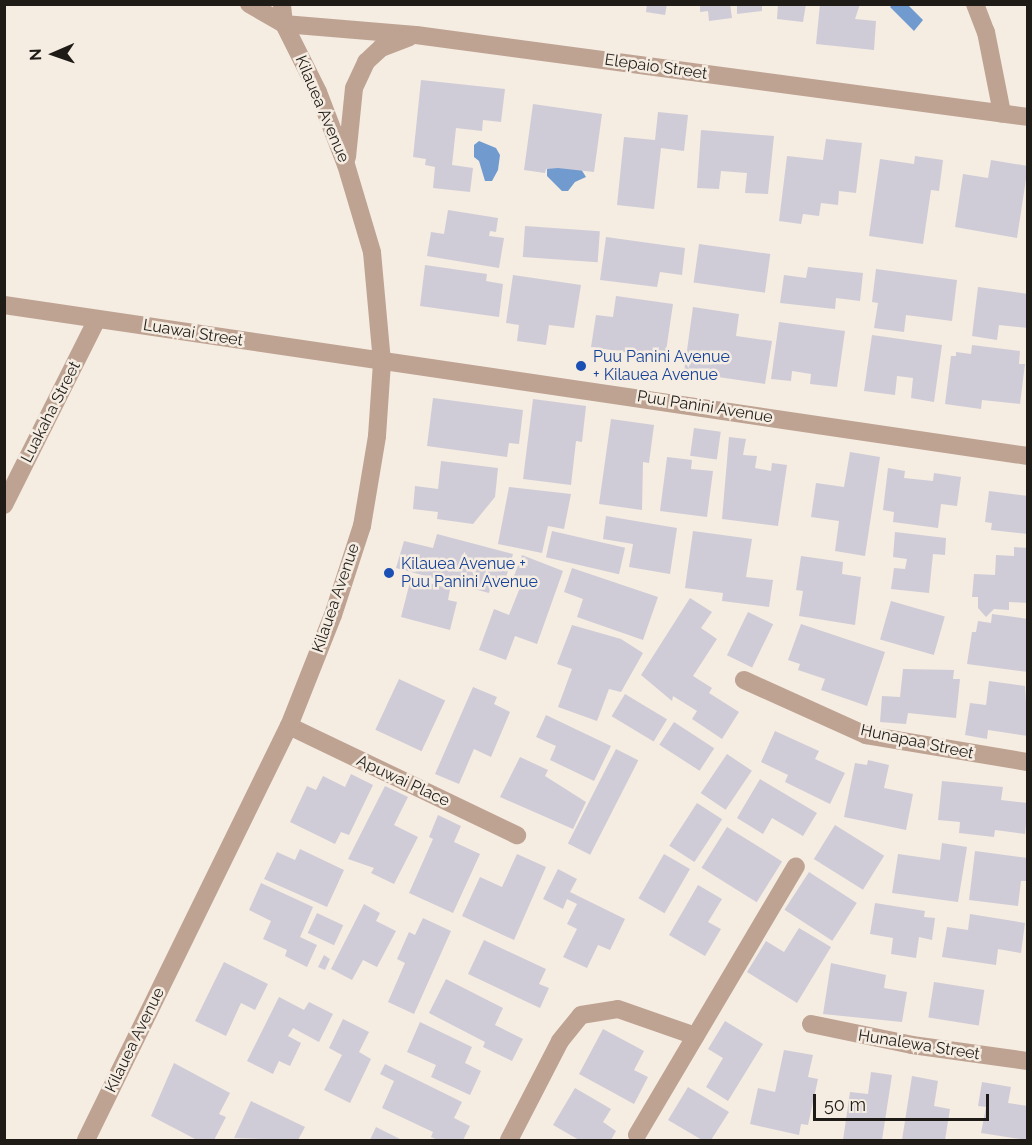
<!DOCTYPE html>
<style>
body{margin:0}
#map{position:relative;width:1032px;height:1145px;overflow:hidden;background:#f5ece2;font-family:Raleway,sans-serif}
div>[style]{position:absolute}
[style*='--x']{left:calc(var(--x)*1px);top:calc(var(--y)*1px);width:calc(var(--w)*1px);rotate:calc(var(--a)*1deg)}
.water>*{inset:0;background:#719bcf}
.building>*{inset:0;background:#cfccd8;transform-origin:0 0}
.minor>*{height:18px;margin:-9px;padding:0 9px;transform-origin:9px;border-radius:9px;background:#bea292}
.tertiary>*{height:18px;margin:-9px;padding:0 9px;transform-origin:9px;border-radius:9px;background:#bea292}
.dots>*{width:16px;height:16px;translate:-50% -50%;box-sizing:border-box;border:3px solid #f5ece2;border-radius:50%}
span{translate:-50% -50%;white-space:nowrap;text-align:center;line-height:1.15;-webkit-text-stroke:5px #f5ece2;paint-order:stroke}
.street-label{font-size:16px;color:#1f1c18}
.transit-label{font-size:16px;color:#164399}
.left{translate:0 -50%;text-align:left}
.frame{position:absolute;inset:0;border:6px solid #1f1c18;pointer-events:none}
.north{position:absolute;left:24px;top:24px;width:60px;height:60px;-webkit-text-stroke:4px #f5ece2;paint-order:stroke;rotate:268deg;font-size:16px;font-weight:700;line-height:24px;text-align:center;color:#1f1c18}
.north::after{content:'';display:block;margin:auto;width:21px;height:27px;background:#1f1c18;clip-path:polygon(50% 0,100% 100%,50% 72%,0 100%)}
.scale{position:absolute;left:813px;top:1094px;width:176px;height:27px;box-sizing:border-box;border:3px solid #1f1c18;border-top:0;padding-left:8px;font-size:18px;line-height:21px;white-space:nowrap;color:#1f1c18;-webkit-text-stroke:4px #f5ece2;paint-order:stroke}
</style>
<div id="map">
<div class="water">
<i style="clip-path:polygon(893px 4px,908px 5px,923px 20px,914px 31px,890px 7px)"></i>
<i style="clip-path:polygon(479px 141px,496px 148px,500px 155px,498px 170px,492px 181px,485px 181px,479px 161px,474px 157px,474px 145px)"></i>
<i style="clip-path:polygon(554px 165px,581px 169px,586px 177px,575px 182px,568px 191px,562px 191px,547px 176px,547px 169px)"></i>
</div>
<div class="building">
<i style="clip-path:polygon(647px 4px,667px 4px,665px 15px,646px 12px)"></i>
<i style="clip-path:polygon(700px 4px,730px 4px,732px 18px,709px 21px,708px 11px,700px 12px)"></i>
<i style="clip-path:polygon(737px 4px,762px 4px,762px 11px,737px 14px)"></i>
<i style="clip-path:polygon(778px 4px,806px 4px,803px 22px,777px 19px)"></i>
<i style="clip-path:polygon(820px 4px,860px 4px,855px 19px,876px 21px,874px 50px,816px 44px)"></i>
<i style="clip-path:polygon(421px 80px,505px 89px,501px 122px,483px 120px,482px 131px,456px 128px,452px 165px,473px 168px,470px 192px,433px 188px,435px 167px,425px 165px,426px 159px,413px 157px)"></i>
<i style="clip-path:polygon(533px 104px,602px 114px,594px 172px,558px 168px,546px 169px,545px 173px,524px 170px)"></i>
<i style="clip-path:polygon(658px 112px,688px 115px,684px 151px,661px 148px,654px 209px,617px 205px,624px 137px,655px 140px)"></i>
<i style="clip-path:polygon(701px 130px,774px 136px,768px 194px,745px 193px,747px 173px,721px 171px,719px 189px,697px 188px)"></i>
<i style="clip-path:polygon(826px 139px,862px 143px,856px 193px,839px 191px,838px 205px,821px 203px,819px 216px,803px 214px,801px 224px,779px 221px,787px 156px,823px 160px)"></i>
<i style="clip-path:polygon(915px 156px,943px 160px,939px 191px,931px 190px,923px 244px,869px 236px,880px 159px,914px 164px)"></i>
<i style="clip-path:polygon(991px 160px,1028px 166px,1017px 238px,955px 227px,963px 174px,988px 178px)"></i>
<i style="clip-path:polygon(448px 210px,498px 218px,496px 232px,490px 231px,489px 236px,504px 238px,499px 268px,427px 256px,431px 232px,444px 234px)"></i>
<i style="left:525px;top:226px;width:75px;height:31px;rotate:4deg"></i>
<i style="clip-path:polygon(606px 237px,685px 248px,682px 275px,660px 272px,657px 287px,600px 280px)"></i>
<i style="left:699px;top:244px;width:72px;height:39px;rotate:8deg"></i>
<i style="clip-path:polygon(425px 265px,487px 274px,486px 281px,503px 284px,499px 317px,420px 306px)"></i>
<i style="clip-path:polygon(808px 267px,863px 273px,860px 301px,836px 298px,835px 309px,780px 303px,784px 275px,806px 278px)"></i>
<i style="clip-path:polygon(876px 269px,957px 280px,952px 321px,906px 315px,904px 332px,874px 328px,878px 303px,872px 302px)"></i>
<i style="clip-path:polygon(513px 275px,581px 285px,574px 328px,549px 325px,546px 345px,517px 341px,519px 325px,506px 323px)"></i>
<i style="clip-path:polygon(978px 287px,1028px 294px,1028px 328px,999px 325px,997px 340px,972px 336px)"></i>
<i style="clip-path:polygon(616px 296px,673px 304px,665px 358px,591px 347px,596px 315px,613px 317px)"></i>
<i style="clip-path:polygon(693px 307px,739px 314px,736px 336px,772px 341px,765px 384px,684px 372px)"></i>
<i style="clip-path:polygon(779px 322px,845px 331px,837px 387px,810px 384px,811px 374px,792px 371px,791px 381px,771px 379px)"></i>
<i style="clip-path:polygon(872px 335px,942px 345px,934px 402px,911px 398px,913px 378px,897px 376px,895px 395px,864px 391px)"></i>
<i style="clip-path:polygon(972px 345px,1020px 351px,1019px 364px,1025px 364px,1020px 404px,982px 400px,981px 409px,945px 404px,951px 356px,956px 356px,956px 352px,971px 354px)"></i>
<i style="clip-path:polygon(433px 398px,523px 410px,519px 444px,509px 443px,507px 457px,427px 446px)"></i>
<i style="clip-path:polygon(533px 399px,586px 406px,582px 442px,576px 441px,571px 485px,523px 479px)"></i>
<i style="clip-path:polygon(611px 419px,654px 425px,649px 463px,643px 462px,642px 510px,599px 504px)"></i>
<i style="left:694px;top:428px;width:27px;height:28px;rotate:8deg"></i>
<i style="clip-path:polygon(729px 437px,746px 439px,743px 455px,757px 456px,755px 468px,771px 471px,772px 463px,787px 465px,778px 526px,722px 519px)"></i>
<i style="clip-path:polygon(850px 452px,880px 457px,865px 556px,835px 551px,839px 521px,811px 517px,816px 483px,844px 487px)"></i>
<i style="clip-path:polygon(667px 457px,692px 460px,691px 469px,713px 471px,707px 517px,660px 511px)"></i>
<i style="clip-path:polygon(441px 461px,498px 468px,495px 497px,473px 524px,437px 519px,438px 512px,413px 509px,415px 486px,438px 489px)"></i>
<i style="clip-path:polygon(888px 468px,905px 471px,904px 478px,933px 481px,934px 473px,961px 477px,957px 506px,941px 504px,938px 528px,893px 522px,894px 512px,883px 510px)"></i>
<i style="clip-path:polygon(509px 487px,571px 494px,564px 529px,548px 526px,542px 553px,498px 544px)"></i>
<i style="clip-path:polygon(989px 491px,1028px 496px,1028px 534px,991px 530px,992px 523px,985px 522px)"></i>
<i style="clip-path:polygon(606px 516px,677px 528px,670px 574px,629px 567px,633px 544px,603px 539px)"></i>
<i style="left:552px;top:531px;width:75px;height:27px;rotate:13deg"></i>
<i style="clip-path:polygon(693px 531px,752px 539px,746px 577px,773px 580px,769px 607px,722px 601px,723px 593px,685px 588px)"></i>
<i style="clip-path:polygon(895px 532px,946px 538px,945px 555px,933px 554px,929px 593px,891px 589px,894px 568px,905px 569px,907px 559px,893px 557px)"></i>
<i style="clip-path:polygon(437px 534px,513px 554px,505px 581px,493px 577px,489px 593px,396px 568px,404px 541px,433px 548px)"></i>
<i style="clip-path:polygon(1014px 547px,1028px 548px,1028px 603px,1009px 602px,1009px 610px,994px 609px,986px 617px,978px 608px,978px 597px,972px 597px,974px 574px,995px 575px,996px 555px,1014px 556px)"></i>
<i style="clip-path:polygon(522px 555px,563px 571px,537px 644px,515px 636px,506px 660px,479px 650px,494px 609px,509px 615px,521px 585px,512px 581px)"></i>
<i style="clip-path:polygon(801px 556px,843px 562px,842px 574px,861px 577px,855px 625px,799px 616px,803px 591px,796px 590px)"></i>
<i style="clip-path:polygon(572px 568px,658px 597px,643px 640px,577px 617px,583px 599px,564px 592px)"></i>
<i style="clip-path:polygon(411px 578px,450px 589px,448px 600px,457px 602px,450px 630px,401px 617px)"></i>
<i style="clip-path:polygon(690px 598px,712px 612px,701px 628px,717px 639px,693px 676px,712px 688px,709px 693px,739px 712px,722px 739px,692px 719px,697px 711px,673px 696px,672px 701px,641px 675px)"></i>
<i style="left:891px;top:601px;width:56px;height:40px;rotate:16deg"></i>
<i style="left:748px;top:612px;width:28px;height:48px;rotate:26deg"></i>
<i style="clip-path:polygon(992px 614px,1028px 619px,1028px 672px,967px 664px,972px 632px,976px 632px,978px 621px,991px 623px)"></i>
<i style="clip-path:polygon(801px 624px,885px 652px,867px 706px,821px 690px,825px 679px,798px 670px,800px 664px,788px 660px)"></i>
<i style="clip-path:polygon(572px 625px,621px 639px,643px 653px,621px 692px,609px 689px,597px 721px,558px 707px,572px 669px,557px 664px)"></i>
<i style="clip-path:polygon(903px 669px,954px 670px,953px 679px,960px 679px,956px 718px,908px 713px,906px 724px,880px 722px,882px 696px,900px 697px)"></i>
<i style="left:399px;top:679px;width:51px;height:56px;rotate:25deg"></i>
<i style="clip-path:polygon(989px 681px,1025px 686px,1028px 736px,988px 730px,987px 739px,965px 735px,970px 703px,986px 705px)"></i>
<i style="clip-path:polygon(473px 687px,497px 697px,494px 704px,510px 712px,491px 757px,474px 749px,459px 784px,435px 774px)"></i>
<i style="left:625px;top:694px;width:49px;height:26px;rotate:31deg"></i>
<i style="clip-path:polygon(546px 715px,611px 746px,594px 781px,550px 760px,556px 746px,536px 737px)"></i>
<i style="left:674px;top:722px;width:48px;height:27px;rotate:33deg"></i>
<i style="clip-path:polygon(775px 731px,819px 751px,815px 759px,845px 773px,830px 804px,785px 782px,788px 775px,761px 762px)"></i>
<i style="left:616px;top:749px;width:25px;height:106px;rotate:27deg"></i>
<i style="left:727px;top:754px;width:30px;height:47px;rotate:34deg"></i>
<i style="clip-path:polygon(520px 757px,548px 770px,545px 776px,586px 802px,573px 829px,500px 797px)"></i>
<i style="clip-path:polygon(868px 760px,889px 765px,884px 788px,913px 794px,906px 830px,844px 817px,855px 763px,867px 765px)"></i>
<i style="clip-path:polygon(351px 774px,373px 785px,349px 835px,341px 832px,335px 844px,290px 822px,307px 786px,316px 790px,323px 776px,345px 787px)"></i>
<i style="clip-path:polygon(760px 779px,817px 813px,803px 836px,772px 818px,763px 834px,737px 818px)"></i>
<i style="clip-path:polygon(942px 781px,1003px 787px,1001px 800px,1028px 803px,1025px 834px,995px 830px,994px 837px,959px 833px,960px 822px,938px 820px)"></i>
<i style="clip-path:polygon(385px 786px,408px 797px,394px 825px,418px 837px,394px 884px,371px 873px,374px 868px,348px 859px)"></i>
<i style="left:697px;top:803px;width:30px;height:51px;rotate:33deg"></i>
<i style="clip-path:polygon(438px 815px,461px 826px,454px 842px,480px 854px,453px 913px,409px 893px,433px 839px,429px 837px)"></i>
<i style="left:835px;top:825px;width:58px;height:40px;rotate:32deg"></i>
<i style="left:727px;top:827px;width:65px;height:48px;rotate:32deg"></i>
<i style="clip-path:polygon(942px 843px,967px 847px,958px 902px,892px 893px,898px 854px,940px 860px)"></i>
<i style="clip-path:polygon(300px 849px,344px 870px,327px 907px,264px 879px,277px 852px,295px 860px)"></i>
<i style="clip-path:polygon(975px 851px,1028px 858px,1028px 881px,1021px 881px,1018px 906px,969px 900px)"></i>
<i style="clip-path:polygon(517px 854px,546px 867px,514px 940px,462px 916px,480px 877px,502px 887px)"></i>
<i style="left:664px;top:854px;width:30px;height:51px;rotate:30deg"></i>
<i style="clip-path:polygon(558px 869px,577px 879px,570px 892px,625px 919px,610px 950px,598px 945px,587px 968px,563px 957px,577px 929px,567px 924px,577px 904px,567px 899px,563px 909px,543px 899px)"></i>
<i style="left:809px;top:872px;width:57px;height:45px;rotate:33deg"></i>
<i style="clip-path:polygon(261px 883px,313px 907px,300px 937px,317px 945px,307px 967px,285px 956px,287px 950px,263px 939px,271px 921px,249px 910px)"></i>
<i style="clip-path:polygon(698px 885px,722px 899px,708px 922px,721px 929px,705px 956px,669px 935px)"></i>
<i style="clip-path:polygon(875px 903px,925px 911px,924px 917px,935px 918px,932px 940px,919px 937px,916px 958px,891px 954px,893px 938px,870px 934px)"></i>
<i style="clip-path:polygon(364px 904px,380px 913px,376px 921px,396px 931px,377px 967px,363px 960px,352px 980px,331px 969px)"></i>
<i style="left:317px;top:913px;width:29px;height:22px;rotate:25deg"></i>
<i style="clip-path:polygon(970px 914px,1025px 923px,1021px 953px,998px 949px,996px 965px,942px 957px,947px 927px,968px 930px)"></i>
<i style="clip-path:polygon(423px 918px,451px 931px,414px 1014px,388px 1002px,405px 963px,397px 959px,409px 932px,415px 935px)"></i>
<i style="clip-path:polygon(799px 928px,831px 947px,797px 1003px,747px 972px,766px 941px,784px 952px)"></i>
<i style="clip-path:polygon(484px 940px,546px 969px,539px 984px,549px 988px,540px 1008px,468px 974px)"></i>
<i style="clip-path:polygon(324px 955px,330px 959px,325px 970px,318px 967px)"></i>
<i style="clip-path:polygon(224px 962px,268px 984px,255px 1010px,241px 1003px,226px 1036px,195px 1021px)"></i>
<i style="clip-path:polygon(831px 963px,886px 975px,884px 988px,907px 992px,902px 1022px,823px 1014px)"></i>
<i style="clip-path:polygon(446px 979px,503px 1008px,495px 1025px,523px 1039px,512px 1061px,483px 1047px,485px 1042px,429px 1013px)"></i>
<i style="left:934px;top:982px;width:51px;height:36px;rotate:9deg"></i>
<i style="clip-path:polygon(279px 997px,304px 1010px,309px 1002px,333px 1014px,319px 1042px,293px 1028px,288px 1036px,301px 1043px,290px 1066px,279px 1061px,273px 1074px,247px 1061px)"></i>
<i style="clip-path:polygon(343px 1019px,369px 1032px,359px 1052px,371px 1059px,350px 1103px,324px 1090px,342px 1055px,329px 1048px)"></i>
<i style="clip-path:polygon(725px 1021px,763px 1044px,728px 1101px,706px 1087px,723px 1058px,708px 1049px)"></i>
<i style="clip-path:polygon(420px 1022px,472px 1047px,465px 1063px,481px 1071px,470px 1095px,431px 1077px,436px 1065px,407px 1052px)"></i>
<i style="clip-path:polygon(603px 1029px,644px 1051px,634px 1070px,648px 1077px,634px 1104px,579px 1074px)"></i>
<i style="clip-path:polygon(784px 1050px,813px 1055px,808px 1077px,818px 1079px,808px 1125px,801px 1124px,799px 1135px,750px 1124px,758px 1088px,775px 1092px)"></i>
<i style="clip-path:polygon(174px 1063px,230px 1093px,219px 1114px,226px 1117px,214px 1140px,197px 1140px,151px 1116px)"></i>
<i style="clip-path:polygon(385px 1064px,462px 1102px,454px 1118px,470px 1126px,463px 1140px,438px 1140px,431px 1137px,433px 1132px,382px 1108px,394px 1081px,380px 1074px)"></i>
<i style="clip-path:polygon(871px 1072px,892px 1075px,882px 1140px,843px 1140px,850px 1092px,868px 1094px)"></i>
<i style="clip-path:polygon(912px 1076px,938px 1081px,934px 1106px,950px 1109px,945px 1140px,902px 1140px)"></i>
<i style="clip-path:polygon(982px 1082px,1011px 1087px,1008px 1103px,1028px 1106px,1027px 1140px,981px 1133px,986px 1107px,978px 1106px)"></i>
<i style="clip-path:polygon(688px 1087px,729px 1112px,711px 1140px,702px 1140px,668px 1120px)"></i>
<i style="clip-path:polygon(575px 1088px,611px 1109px,603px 1122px,616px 1131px,611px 1140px,579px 1140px,553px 1125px)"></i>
<i style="clip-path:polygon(251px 1101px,305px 1127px,298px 1140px,234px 1138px)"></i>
<i style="clip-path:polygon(376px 1127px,402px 1140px,370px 1140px)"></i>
</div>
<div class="minor">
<i style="--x:975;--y:4;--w:30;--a:69"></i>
<i style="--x:986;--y:32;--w:83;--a:78.8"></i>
<i style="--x:4;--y:505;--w:208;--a:-63.4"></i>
<i style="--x:744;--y:680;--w:134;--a:24.3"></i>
<i style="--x:866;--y:735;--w:164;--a:9.5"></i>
<i style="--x:289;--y:726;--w:253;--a:25.6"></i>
<i style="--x:811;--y:1024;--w:103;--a:11.7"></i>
<i style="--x:912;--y:1045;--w:117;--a:7.9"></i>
<i style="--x:637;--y:1135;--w:312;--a:-59.4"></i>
<i style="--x:509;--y:1140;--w:111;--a:-62.7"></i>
<i style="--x:560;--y:1041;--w:33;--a:-51"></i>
<i style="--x:581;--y:1015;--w:37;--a:-9"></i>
<i style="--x:618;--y:1009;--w:82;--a:19.3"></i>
</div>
<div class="tertiary">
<i style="--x:249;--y:4;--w:40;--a:29.7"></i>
<i style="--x:284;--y:24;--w:132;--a:4.8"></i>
<i style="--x:416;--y:35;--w:617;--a:7.63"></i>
<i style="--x:347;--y:157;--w:69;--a:-84.2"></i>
<i style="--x:354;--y:88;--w:29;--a:-65"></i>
<i style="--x:366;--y:62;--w:21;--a:-43"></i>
<i style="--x:381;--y:48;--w:30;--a:-21"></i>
<i style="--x:4;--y:305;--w:1035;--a:8.39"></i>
<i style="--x:86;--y:1140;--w:461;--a:-63.9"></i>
<i style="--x:289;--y:726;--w:119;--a:-68.4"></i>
<i style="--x:333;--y:615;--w:94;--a:-72"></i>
<i style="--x:362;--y:526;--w:91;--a:-80.5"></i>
<i style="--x:377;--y:436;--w:74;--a:-86.1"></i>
<i style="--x:382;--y:362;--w:110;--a:-95.2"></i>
<i style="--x:372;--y:252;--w:91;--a:-106.6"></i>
<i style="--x:346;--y:165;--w:78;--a:-111"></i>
<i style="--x:318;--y:92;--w:76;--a:-116.6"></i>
<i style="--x:284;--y:24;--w:20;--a:-96"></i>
</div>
<div class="dots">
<i style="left:581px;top:366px;background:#1a4fb4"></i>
<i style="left:389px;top:573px;background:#1a4fb4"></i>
</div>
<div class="street-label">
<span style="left:656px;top:67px;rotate:8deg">Elepaio Street</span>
<span style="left:322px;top:109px;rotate:67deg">Kilauea Avenue</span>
<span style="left:193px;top:333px;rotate:9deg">Luawai Street</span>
<span style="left:705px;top:407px;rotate:9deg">Puu Panini Avenue</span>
<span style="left:51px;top:412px;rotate:-63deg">Luakaha Street</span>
<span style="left:336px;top:598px;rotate:-71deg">Kilauea Avenue</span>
<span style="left:917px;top:742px;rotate:12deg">Hunapaa Street</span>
<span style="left:403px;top:781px;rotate:25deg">Apuwai Place</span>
<span style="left:135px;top:1040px;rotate:-64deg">Kilauea Avenue</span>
<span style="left:919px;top:1045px;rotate:9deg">Hunalewa Street</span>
</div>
<div class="transit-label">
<span class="left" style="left:593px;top:366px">Puu Panini Avenue<br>+ Kilauea Avenue</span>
<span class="left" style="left:401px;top:573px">Kilauea Avenue +<br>Puu Panini Avenue</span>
</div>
<div class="frame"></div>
<div class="north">N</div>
<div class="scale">50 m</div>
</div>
